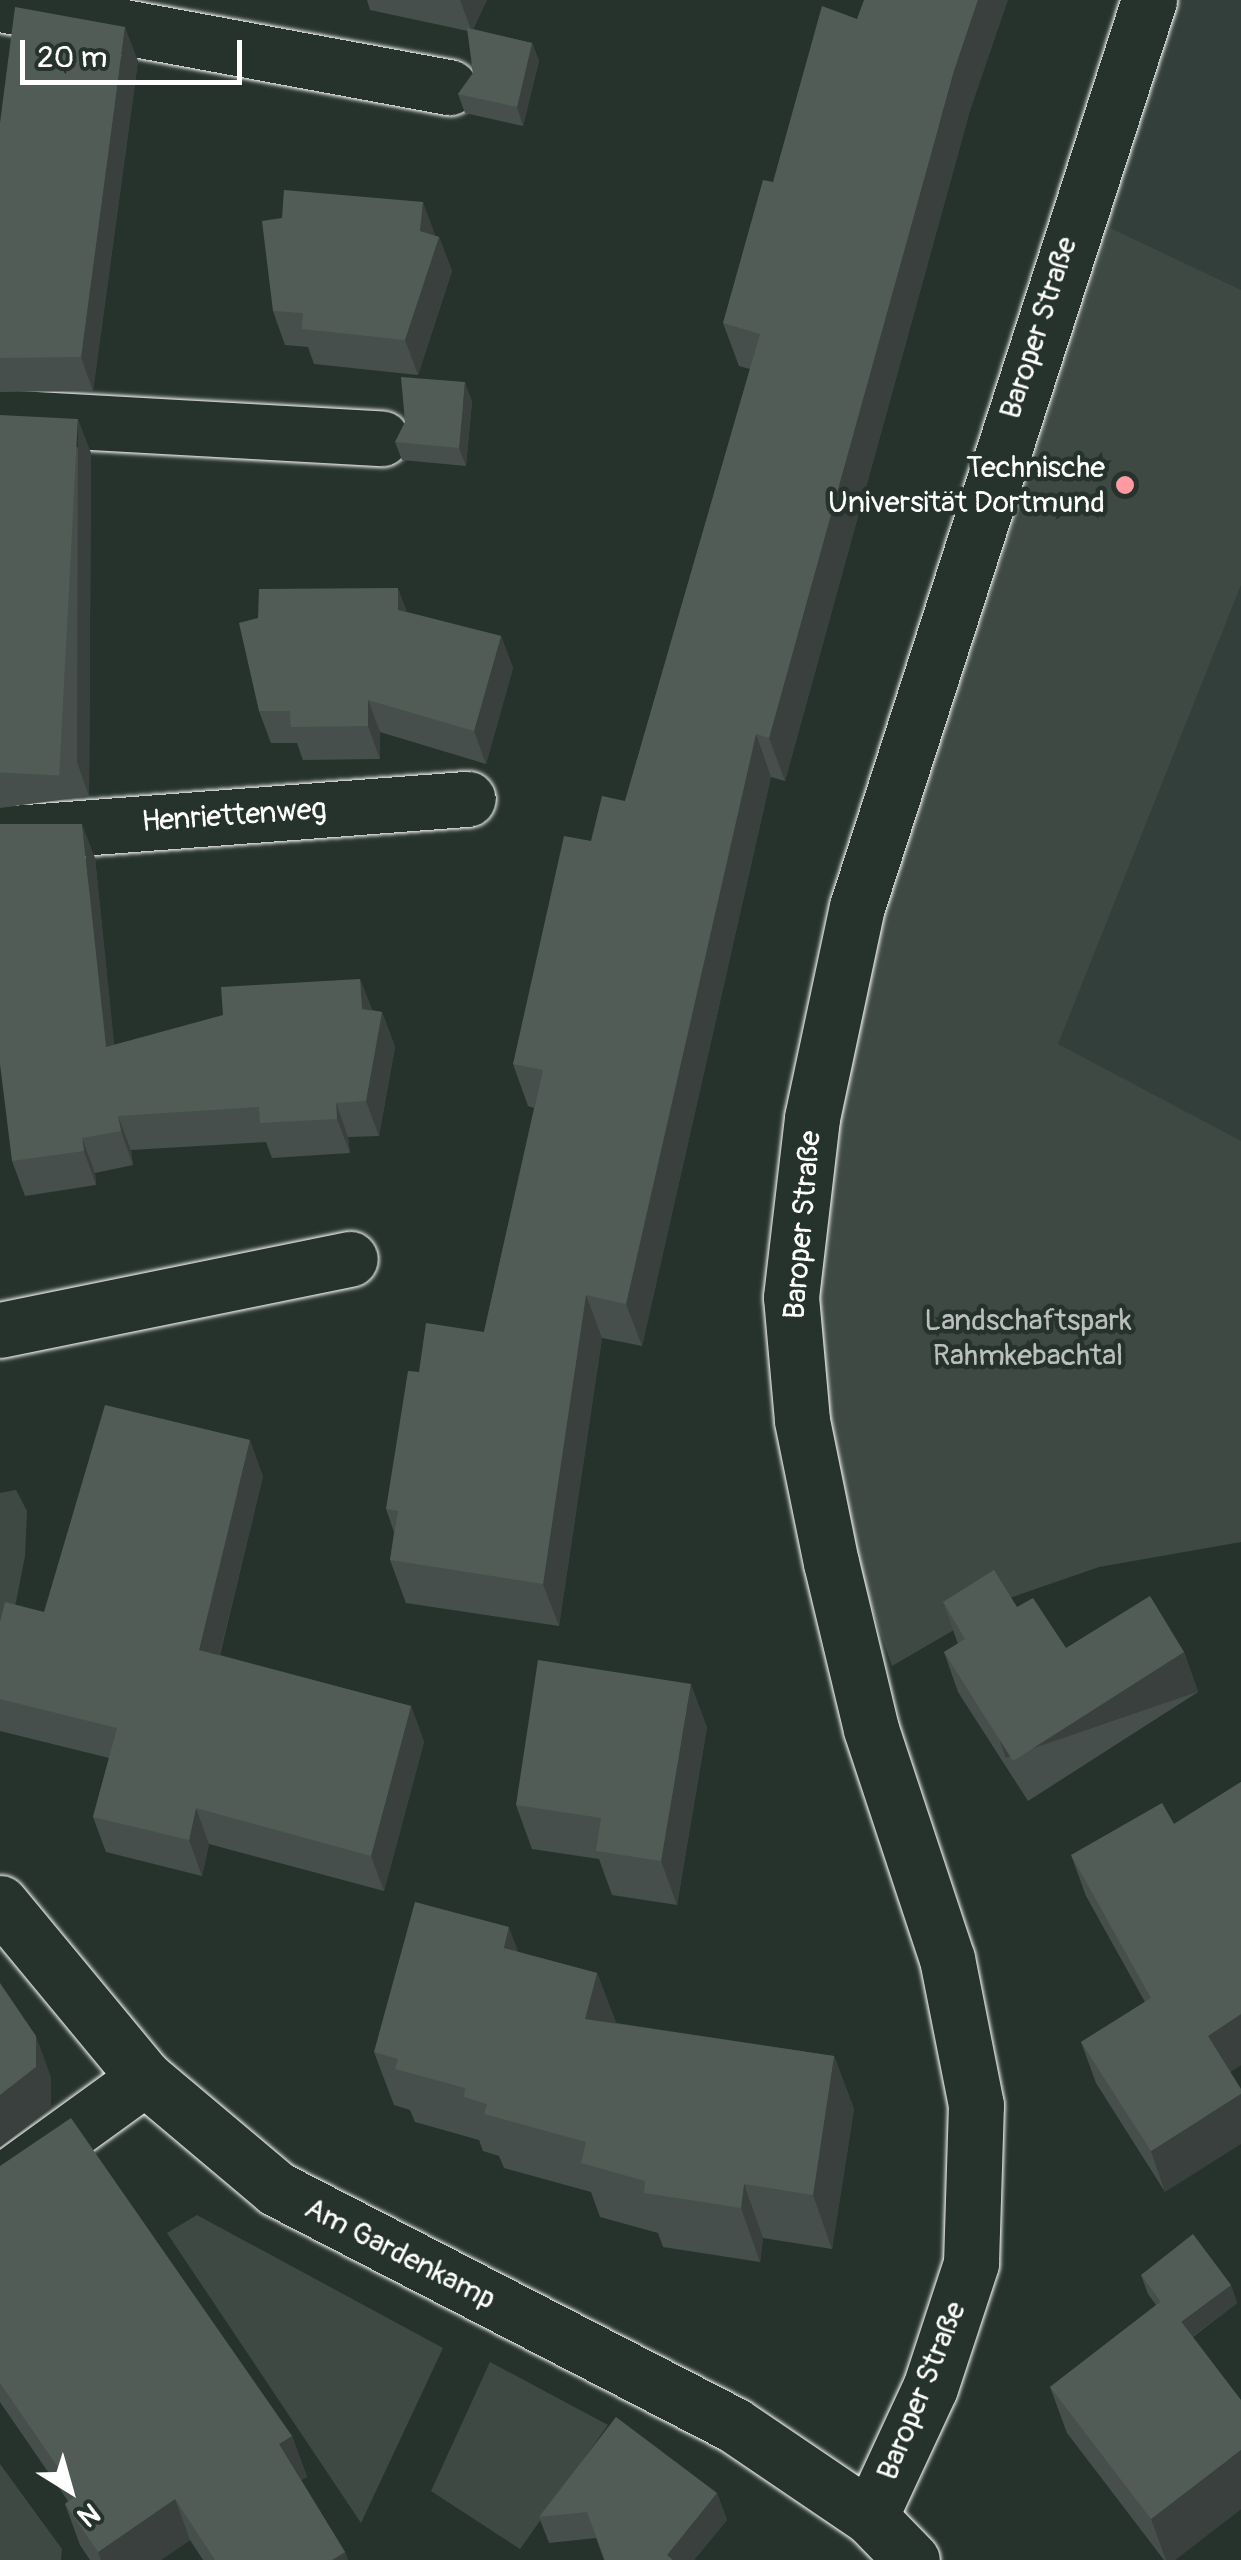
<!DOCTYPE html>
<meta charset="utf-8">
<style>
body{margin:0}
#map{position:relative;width:1241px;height:2560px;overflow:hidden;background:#26332d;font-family:Pangolin,sans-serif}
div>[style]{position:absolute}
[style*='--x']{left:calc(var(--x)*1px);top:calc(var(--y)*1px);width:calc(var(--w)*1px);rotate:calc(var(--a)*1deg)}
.built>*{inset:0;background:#333f3a}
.green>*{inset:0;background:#3e4944}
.roads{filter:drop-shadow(0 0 2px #fff) drop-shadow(0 0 2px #fff)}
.minor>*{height:55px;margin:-27.5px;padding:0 27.5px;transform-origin:27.5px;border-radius:27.5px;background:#26332d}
.wall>*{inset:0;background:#464f4b}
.shaded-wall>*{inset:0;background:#39403d;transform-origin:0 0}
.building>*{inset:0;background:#515c57;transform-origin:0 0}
.dots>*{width:28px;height:28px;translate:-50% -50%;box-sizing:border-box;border:5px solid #26332d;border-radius:50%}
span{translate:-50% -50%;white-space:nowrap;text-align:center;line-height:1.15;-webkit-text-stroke:9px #26332d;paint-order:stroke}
.street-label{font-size:30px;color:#fff}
.poi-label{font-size:30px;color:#fff}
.right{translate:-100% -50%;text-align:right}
.park-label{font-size:30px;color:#bbbfbe}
.north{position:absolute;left:20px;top:2440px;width:100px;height:100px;-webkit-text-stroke:8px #26332d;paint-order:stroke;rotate:143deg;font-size:28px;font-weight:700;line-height:40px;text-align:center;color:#fff}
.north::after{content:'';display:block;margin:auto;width:35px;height:45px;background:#fff;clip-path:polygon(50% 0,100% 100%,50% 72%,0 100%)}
.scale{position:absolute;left:20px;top:40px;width:222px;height:45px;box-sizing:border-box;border:5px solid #fff;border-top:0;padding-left:12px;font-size:30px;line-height:35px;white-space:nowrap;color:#fff;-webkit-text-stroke:8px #26332d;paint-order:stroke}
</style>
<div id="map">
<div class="built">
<i style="clip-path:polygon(1159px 0,1241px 0,1241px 1146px,861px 970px)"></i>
</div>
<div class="green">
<i style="clip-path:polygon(1110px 228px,1241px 290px,1241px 585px,1058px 1044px,1241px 1141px,1241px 1542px,1099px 1567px,1007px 1599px,892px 1666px,843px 1523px,815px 1363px,823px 1193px,870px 960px)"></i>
<i style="clip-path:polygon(16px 1490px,27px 1511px,25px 1556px,0 1683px,0 1493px)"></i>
<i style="clip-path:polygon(197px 2215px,443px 2348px,361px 2523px,167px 2233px)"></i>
<i style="clip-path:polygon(490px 2362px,608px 2425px,520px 2549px,431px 2491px)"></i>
<i style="clip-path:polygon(0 2464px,62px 2549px,61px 2560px,0 2560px)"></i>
</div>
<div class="roads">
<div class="minor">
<i style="--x:0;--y:4;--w:457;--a:10.5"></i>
<i style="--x:0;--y:417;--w:382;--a:3.2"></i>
<i style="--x:0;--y:834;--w:469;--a:-4.3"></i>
<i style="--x:0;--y:1330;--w:357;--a:-11.5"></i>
<i style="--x:0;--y:1903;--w:227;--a:50.4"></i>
<i style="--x:145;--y:2078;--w:172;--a:40.1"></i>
<i style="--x:277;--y:2189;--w:514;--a:27.31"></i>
<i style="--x:734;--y:2425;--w:164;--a:34.1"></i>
<i style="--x:870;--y:2517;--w:60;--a:45.7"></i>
<i style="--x:0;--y:2183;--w:179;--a:-35.9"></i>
<i style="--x:870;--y:2517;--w:142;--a:-65.1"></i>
<i style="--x:930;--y:2388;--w:132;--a:-71.8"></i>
<i style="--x:971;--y:2263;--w:158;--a:-88.2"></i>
<i style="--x:976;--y:2105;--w:149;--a:-101.2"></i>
<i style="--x:947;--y:1959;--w:242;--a:-108.3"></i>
<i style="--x:871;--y:1729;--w:171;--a:-103.5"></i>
<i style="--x:831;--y:1563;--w:146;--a:-101.5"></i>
<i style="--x:802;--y:1420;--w:123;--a:-95.1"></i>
<i style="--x:791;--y:1297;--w:180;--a:-83.3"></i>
<i style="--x:812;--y:1118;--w:216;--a:-78"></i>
<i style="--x:857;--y:907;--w:953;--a:-72.15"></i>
</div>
</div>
<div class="wall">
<i style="clip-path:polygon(367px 0,487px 0,473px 29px,532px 43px,539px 61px,523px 126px,465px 113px,458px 94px,473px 73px,468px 31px,370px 10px)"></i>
<i style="clip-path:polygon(138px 61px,93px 391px,0 392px,0 123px)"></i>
<i style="clip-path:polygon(969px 114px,785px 781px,771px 777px,642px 1346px,602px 1338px,559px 1626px,406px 1603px,390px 1560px,394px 1532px,386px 1509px,419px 1372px,484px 1332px,534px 1108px,528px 1106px,513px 1064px,591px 841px,625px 801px,750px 369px,739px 366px,723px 323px,773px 182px)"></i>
<i style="clip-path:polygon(435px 236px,439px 237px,452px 271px,418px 375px,314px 364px,308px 347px,285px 345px,273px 311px)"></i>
<i style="clip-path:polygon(472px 401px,466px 466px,402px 460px,395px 442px)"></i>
<i style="clip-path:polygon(0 415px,91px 453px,89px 796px,0 808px)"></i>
<i style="clip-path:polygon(407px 612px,501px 636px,513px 668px,486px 764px,380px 732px,380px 759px,303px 760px,297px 743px,271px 743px,259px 711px)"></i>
<i style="clip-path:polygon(95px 858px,114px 1045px,360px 979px,372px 1010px,382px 1012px,395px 1047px,379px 1136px,348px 1137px,350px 1153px,272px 1158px,266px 1142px,131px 1150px,133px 1165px,95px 1173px,96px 1185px,25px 1196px,12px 1161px)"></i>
<i style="clip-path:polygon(263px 1476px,220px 1655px,411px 1706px,424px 1742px,384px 1891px,209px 1844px,202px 1876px,106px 1852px,93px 1817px,109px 1758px,0 1731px,0 1622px,44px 1612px)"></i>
<i style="clip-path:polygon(943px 1602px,1017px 1607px,1066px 1648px,1184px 1652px,1198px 1692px,1028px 1801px,958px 1692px,944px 1652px,958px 1644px)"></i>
<i style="clip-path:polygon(707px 1727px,677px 1905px,612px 1895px,599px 1859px,532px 1849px,516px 1805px)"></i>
<i style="clip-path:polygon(1241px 1782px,1241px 2065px,1230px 2072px,1165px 2192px,1096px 2083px,1081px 2042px,1145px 2002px,1086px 1896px,1071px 1855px,1174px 1824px)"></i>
<i style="clip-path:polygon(518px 1952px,597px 1973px,616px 2023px,834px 2056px,854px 2109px,832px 2249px,763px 2238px,760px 2262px,663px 2247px,658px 2233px,600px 2217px,591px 2192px,504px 2168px,499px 2156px,483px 2151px,479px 2140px,415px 2122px,410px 2110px,394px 2105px,374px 2052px)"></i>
<i style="clip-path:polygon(0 2166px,292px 2436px,307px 2477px,301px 2480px,345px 2552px,348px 2560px,203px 2560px,190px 2540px,161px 2560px,90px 2560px,80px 2545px,65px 2504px,68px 2501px,0 2402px)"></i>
<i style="clip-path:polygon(1141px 2275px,1231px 2285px,1237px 2303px,1193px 2337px,1241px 2509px,1175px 2560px,1164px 2560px,1067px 2433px,1050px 2387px,1156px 2305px,1148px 2294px)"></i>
<i style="clip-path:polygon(717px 2493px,727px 2520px,694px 2560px,604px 2560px,596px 2538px,549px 2543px,539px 2517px)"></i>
</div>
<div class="shaded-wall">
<i style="clip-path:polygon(460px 0,487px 0,472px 32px)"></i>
<i style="clip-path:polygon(978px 0,1008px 0,969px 114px,785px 781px,769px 738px,954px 71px)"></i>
<i style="clip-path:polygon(125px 27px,138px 61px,93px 391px,81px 357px)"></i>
<i style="clip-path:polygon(532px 43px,539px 61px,523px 126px,517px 107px)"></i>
<i style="clip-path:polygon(423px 202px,436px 237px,439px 237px,452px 271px,418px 375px,405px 340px)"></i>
<i style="clip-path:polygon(465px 382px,472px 401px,466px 466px,459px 448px)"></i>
<i style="clip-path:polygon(78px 419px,91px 453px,89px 796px,77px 762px)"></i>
<i style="clip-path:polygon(398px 588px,410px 620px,398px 610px)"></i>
<i style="clip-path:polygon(501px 636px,513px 668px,486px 764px,474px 731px)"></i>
<i style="clip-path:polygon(368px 700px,380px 732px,380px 759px,368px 726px)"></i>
<i style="clip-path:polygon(756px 734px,771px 777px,642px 1346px,626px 1304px)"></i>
<i style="clip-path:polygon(82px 824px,95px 858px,118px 1081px,106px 1047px)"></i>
<i style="clip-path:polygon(360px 979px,373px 1014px,362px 1009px)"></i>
<i style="clip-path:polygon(382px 1012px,395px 1047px,379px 1136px,366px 1101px)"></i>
<i style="clip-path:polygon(336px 1103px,348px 1137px,350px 1153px,337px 1119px)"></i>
<i style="clip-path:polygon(118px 1116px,131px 1150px,133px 1165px,121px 1131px)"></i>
<i style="clip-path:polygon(82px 1138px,95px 1173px,96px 1185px,84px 1151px)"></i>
<i style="clip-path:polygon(586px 1295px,602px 1338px,559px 1626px,543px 1584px)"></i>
<i style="clip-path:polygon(250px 1440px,263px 1476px,212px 1685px,199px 1650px)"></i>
<i style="left:1184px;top:1652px;width:42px;height:203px;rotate:71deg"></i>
<i style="clip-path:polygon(691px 1684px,707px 1727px,677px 1905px,661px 1861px)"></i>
<i style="clip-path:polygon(411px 1706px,424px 1742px,384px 1891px,371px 1856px)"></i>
<i style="clip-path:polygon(196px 1808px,209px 1844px,202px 1876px,189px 1840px)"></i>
<i style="clip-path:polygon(509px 1927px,529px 1981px,504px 1948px)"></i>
<i style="clip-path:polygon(597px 1973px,617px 2027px,585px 2019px)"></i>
<i style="clip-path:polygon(1241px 2014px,1241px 2065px,1223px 2076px,1208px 2036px)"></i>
<i style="clip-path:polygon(36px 2036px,51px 2077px,51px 2108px,0 2147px,0 2095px)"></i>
<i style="clip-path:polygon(834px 2056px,854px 2109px,832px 2249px,813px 2195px)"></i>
<i style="clip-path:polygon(1241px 2094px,1241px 2144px,1165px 2192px,1151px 2151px)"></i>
<i style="clip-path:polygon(744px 2184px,763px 2238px,760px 2262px,741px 2208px)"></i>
<i style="clip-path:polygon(1231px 2285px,1237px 2303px,1185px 2342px,1178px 2324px)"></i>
<i style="left:292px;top:2436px;width:44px;height:15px;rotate:70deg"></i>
<i style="clip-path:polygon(1241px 2450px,1241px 2509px,1175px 2560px,1166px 2560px,1151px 2519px)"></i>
<i style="clip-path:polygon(717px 2493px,727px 2520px,694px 2560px,669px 2560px,667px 2555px)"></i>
<i style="clip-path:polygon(175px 2499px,190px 2540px,161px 2560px,101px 2560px,98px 2552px)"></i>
<i style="clip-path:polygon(345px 2552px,348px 2560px,332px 2560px)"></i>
</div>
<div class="building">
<i style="clip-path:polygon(864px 0,978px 0,954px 71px,769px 738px,756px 734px,626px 1304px,586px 1295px,543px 1584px,390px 1560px,398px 1511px,386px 1509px,408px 1371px,419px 1372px,426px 1323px,484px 1332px,543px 1070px,513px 1064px,564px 836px,591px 841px,602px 796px,625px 801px,760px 334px,723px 323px,763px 180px,773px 182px,822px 6px,857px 19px)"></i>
<i style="clip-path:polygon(15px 7px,125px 27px,81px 357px,0 358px,0 123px)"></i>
<i style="clip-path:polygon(467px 28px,532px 43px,517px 107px,458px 94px,473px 73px)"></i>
<i style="clip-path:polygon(284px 190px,423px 202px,420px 231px,439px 237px,405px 340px,302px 329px,303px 313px,273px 311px,262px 221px,282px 218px)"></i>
<i style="clip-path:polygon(401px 377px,465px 382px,459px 448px,395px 442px,405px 422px)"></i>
<i style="left:0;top:415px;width:78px;height:357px;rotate:3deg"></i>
<i style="clip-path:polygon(398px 588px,398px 610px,501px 636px,474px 731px,368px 700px,368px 726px,291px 727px,290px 711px,259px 711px,239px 623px,258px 618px,259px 589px)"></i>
<i style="clip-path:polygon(0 824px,82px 824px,106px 1047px,223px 1015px,221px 987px,360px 979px,362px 1009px,382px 1012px,366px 1101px,336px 1103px,337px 1119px,260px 1123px,259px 1107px,118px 1116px,121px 1131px,82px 1138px,84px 1151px,12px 1161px,0 1064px)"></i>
<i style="clip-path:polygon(105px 1405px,250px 1440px,199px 1650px,411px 1706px,371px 1856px,196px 1808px,189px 1840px,93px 1817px,117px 1728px,0 1699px,0 1622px,5px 1602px,44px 1612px)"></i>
<i style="clip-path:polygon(994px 1570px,1017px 1607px,1033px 1598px,1066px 1648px,1150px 1596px,1184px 1652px,1013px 1761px,944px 1652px,965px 1639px,943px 1602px)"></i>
<i style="clip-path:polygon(538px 1660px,691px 1684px,661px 1861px,596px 1851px,601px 1818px,516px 1805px)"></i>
<i style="clip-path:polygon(1241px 1782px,1241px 2014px,1208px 2036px,1241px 2089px,1241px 2094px,1151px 2151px,1081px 2042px,1151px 1998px,1071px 1855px,1162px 1803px,1174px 1824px)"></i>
<i style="clip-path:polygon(415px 1902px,509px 1927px,504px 1948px,597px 1973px,585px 2019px,834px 2056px,813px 2195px,744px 2184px,741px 2208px,644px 2193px,645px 2181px,581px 2163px,586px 2142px,484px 2114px,487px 2104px,464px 2097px,465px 2088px,395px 2069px,398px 2059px,374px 2052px)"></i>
<i style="clip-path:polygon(0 1983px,36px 2036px,36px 2067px,0 2095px)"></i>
<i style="clip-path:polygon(71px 2118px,292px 2436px,279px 2444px,345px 2552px,332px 2560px,215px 2560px,175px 2499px,98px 2552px,65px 2504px,77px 2495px,0 2383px,0 2166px)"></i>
<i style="clip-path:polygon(1193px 2234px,1231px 2285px,1181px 2322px,1164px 2299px,1161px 2302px,1141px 2275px)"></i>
<i style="clip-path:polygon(1164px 2299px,1241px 2400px,1241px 2450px,1151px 2519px,1050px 2387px)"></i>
<i style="clip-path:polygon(616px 2417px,717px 2493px,667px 2555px,673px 2560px,605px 2560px,587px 2512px,539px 2517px)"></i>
</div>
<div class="dots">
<i style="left:1125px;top:485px;background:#ff9aa2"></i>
</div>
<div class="street-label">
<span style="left:1039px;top:328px;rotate:-72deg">Baroper Straße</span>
<span style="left:234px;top:816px;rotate:-4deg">Henriettenweg</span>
<span style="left:803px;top:1225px;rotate:-85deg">Baroper Straße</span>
<span style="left:400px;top:2254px;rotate:27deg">Am Gardenkamp</span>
<span style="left:922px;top:2391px;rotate:-68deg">Baroper Straße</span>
</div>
<div class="poi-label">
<span class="right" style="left:1105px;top:485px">Technische<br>Universität Dortmund</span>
</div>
<div class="park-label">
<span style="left:1028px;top:1338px">Landschaftspark<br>Rahmkebachtal</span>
</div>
<div class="north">N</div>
<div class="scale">20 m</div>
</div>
